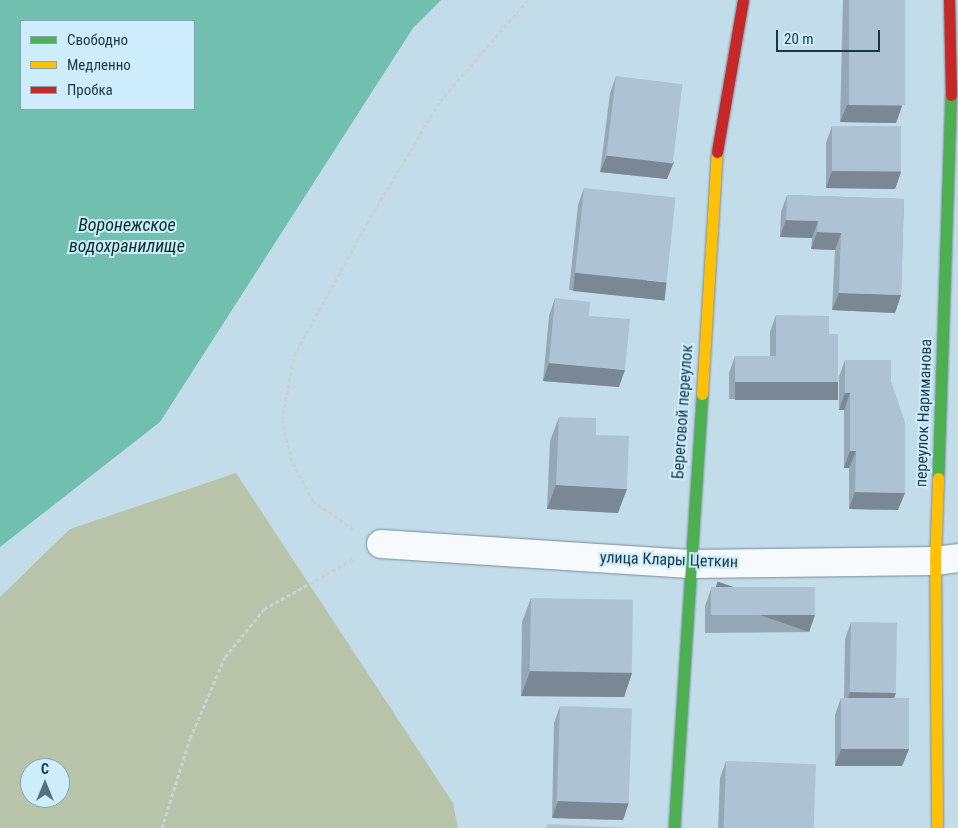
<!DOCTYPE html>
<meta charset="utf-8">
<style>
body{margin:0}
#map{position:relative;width:958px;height:828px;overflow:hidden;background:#c3dce9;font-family:"Roboto Condensed",sans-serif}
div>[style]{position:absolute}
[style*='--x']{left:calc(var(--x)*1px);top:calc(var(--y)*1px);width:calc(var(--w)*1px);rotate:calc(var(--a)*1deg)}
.green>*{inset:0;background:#b7c4a9}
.water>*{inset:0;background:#71bfae}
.path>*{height:3px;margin-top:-1.5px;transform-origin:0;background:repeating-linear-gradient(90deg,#cad2d6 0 4px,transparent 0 6.5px)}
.roads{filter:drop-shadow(0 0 1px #758d99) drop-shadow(0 0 1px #758d99)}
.street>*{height:28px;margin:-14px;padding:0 14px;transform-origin:14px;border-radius:14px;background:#f6fafc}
.fast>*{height:11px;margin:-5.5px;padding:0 5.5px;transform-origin:5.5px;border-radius:5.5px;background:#4caf50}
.slow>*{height:11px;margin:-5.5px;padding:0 5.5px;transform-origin:5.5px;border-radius:5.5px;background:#ffc107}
.jam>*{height:11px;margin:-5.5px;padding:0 5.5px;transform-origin:5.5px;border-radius:5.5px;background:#c62828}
.wall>*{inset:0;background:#95a8b6}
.shaded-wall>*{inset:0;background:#798894;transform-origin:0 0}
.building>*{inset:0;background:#adc3d4;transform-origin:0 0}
span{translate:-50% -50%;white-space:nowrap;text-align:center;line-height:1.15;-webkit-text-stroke:4px #cdecfc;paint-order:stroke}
.street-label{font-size:16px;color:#163848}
.water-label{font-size:18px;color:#013125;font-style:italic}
.legend{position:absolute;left:20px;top:20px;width:175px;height:90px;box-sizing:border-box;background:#cdecfc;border:1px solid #84a4b4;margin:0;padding:6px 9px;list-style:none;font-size:15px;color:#163848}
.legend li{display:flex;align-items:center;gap:10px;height:25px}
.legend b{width:25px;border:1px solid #84a4b4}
.north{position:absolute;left:20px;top:758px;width:50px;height:50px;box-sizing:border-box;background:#cdecfc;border:1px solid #84a4b4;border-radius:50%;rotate:0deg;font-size:14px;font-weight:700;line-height:20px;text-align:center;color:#163848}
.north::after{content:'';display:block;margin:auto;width:18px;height:22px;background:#537180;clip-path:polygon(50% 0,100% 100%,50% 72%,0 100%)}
.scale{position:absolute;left:776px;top:30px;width:104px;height:22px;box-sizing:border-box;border:2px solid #163848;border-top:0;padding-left:6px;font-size:15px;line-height:18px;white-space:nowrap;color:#163848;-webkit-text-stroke:4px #cdecfc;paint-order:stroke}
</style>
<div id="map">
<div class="green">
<i style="clip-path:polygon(evenodd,236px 473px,453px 803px,458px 828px,0 828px,0 597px,70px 529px,236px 473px,30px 768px,60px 768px,60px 798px,30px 798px,30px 768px)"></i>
</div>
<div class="water">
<i style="clip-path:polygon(evenodd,0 0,441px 0,413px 28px,160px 422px,0 547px,0 0,21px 21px,194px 21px,194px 109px,21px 109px,21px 21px)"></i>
</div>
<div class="path">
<i style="--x:353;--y:529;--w:49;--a:-145"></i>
<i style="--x:313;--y:501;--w:45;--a:-117.7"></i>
<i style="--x:292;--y:461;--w:42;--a:-103.7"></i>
<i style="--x:282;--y:420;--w:65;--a:-79.4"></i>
<i style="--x:294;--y:356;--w:152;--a:-61.2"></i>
<i style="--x:367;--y:223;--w:142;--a:-59.1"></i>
<i style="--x:440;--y:101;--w:134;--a:-48.9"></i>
<i style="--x:162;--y:828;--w:94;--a:-72.7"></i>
<i style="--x:190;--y:738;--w:88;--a:-66.6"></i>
<i style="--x:225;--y:657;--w:62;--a:-50.9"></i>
<i style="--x:264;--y:609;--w:104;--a:-29.3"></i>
</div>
<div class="roads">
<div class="street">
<i style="--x:381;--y:544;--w:309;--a:3.7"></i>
<i style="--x:689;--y:564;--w:246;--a:-0.7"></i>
<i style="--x:935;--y:561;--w:23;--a:-7"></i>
</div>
<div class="fast">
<i style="--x:938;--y:478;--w:383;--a:-88.1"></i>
<i style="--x:674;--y:828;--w:435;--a:-86.3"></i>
</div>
<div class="slow">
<i style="--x:702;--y:394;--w:242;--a:-86.5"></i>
<i style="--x:937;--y:828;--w:267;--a:-90.4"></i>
<i style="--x:935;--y:561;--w:83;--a:-87.9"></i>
</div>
<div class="jam">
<i style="--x:949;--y:0;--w:95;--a:88.8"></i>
<i style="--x:717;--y:152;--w:154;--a:-80.3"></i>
</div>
</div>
<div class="wall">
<i style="clip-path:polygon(843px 0,905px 0,902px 106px,896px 123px,840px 122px)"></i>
<i style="clip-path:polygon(616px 76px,667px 179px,600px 172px,610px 93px)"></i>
<i style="clip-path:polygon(832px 126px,901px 172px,895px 189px,826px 188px,826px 143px)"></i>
<i style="clip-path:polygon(584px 188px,660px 300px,569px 290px,578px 205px)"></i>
<i style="clip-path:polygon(787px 195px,904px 199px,901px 295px,895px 313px,832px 310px,835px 250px,811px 249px,812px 238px,780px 237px,781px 212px)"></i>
<i style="clip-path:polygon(555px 298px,589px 316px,619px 387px,543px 381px,549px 316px)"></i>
<i style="clip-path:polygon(776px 315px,829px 334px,838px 382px,832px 399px,729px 399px,729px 373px,735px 356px,770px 356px,770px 332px)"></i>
<i style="clip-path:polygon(845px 360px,891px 381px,898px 510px,849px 509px,849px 468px,844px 468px,844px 410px,839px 410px,839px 377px)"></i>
<i style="clip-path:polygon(559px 417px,596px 435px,618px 513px,547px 509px,550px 441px)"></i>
<i style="clip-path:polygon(711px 589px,809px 632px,705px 633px,705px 606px)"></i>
<i style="clip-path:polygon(531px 598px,632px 673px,624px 697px,521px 696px,522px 622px)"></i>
<i style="clip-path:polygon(851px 622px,894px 698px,909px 749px,902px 766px,835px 766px,835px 715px,841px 698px,844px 698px,845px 639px)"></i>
<i style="clip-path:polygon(560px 706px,629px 802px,623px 820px,552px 818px,554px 723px)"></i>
<i style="clip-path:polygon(726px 761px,814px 828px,718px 828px,720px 778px)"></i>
</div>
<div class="shaded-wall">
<i style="clip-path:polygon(847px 105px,902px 106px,896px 123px,840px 122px)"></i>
<i style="clip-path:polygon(607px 155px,674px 162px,667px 179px,600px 172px)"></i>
<i style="clip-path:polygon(832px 171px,901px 172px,895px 189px,826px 188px)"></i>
<i style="clip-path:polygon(786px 220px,818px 221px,812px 238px,780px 237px)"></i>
<i style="clip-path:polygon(817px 232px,841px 233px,835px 250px,811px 249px)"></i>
<i style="left:575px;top:273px;width:92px;height:18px;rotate:6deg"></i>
<i style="clip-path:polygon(839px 293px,901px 295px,895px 313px,832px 310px)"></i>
<i style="clip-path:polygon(549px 363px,625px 370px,619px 387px,543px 381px)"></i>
<i style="left:735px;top:382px;width:103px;height:18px"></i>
<i style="clip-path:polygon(845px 393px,850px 393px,844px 410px,839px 410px)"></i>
<i style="clip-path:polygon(850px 451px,856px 451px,849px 468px,844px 468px)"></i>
<i style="clip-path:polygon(556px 485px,627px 489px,618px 513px,547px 509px)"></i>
<i style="clip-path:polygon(855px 492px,905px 493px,898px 510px,849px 509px)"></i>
<i style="left:815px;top:615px;width:18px;height:103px;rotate:109deg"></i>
<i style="clip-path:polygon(530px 671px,632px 673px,624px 697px,521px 696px)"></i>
<i style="clip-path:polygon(850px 692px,896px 693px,890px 710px,844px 709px)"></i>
<i style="clip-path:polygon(841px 749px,909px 749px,902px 766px,835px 766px)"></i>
<i style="clip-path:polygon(558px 801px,629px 802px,623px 820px,552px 818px)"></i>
</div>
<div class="building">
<i style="left:849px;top:0;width:56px;height:105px"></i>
<i style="left:616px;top:76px;width:67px;height:80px;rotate:7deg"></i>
<i style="left:832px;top:126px;width:69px;height:45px"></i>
<i style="left:584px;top:188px;width:92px;height:85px;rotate:6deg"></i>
<i style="clip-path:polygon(787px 195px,904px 199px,901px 295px,839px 293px,841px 233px,817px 232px,818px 221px,786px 220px)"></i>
<i style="clip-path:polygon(555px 298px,590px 302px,589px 316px,630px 319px,625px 370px,549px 363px)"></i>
<i style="clip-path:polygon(776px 315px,829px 316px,829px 334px,838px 334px,838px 382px,735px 382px,735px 356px,776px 356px)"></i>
<i style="clip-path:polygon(845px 360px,891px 360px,891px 381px,905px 422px,905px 493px,855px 492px,856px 451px,850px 451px,850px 393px,845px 393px)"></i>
<i style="clip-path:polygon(559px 417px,596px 418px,596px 435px,629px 436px,627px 489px,556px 485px)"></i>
<i style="left:815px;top:587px;width:28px;height:104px;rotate:90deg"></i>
<i style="left:531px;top:598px;width:102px;height:73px;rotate:1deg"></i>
<i style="left:851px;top:622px;width:46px;height:70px;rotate:1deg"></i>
<i style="left:841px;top:698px;width:68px;height:51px"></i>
<i style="left:560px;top:706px;width:72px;height:95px;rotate:2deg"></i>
<i style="left:726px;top:761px;width:90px;height:67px;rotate:2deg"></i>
<i style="clip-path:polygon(547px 824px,630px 828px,546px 828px)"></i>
</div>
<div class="street-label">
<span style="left:683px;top:412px;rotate:-86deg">Береговой переулок</span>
<span style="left:924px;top:413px;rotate:-88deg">переулок Нариманова</span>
<span style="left:669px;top:560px;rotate:2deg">улица Клары Цеткин</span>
</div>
<div class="water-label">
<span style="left:127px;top:236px">Воронежское<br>водохранилище</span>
</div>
<ul class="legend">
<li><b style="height:6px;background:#4caf50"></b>Свободно</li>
<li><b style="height:6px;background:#ffc107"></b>Медленно</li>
<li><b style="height:6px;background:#c62828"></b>Пробка</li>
</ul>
<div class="north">С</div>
<div class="scale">20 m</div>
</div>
